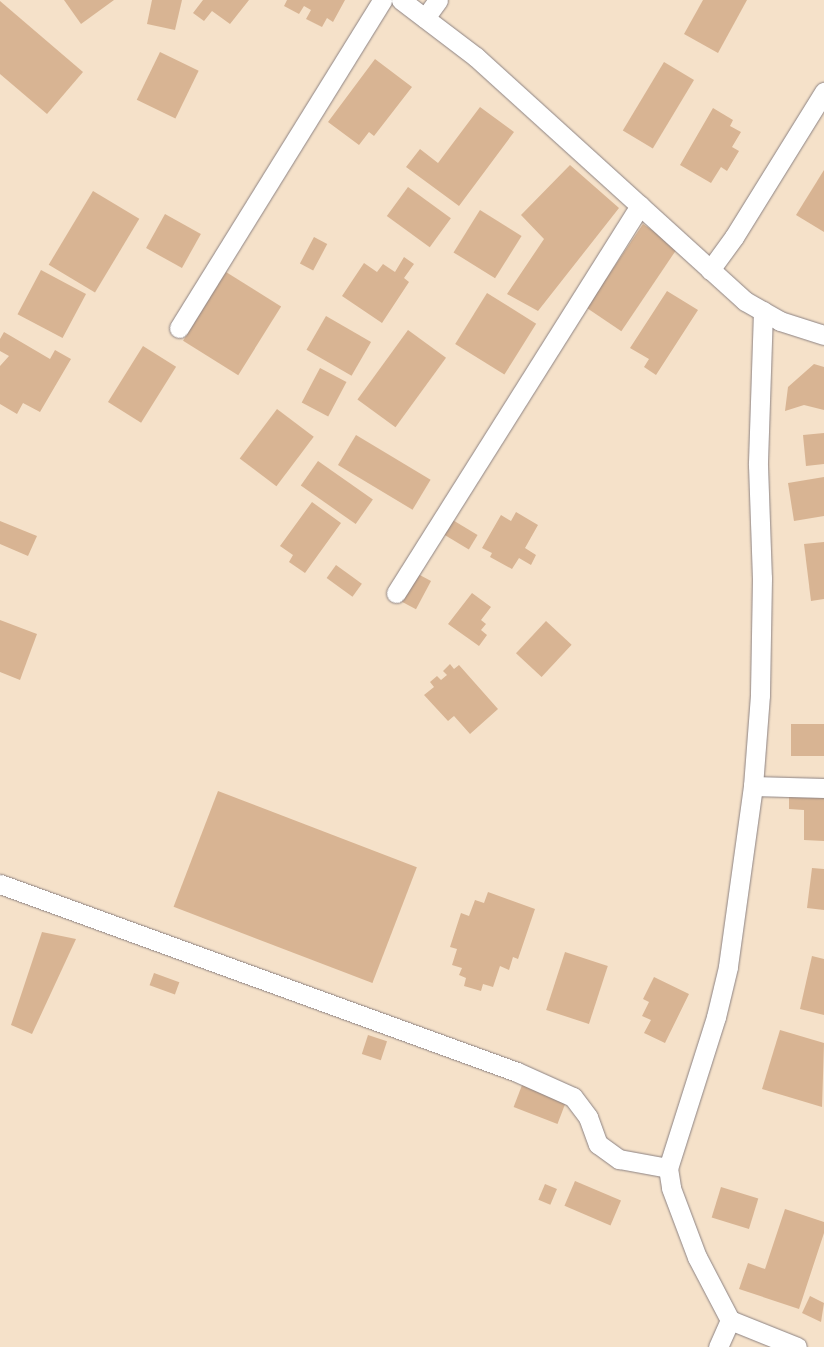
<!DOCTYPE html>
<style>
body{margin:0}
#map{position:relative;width:824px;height:1347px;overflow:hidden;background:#f5e1c9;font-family:"Gochi Hand",sans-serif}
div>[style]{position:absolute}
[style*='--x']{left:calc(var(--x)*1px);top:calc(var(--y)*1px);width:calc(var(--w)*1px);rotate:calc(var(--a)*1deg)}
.building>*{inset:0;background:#d8b493;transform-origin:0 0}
.roads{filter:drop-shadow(0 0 1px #8c8282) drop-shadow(0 0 1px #8c8282)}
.street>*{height:19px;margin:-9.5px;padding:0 9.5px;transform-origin:9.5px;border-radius:9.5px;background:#fff}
span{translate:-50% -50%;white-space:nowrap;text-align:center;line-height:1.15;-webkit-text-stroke:4.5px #f6f6f2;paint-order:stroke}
</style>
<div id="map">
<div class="building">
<i style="clip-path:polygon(64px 0,114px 0,81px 24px)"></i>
<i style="clip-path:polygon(152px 0,182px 0,175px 30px,147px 24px)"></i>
<i style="clip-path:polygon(203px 0,249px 0,230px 24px,212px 11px,204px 21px,193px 13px)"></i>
<i style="clip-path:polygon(287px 0,345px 0,333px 22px,327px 18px,322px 27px,306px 19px,311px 10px,304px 6px,299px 14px,284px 6px)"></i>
<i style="clip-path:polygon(703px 0,747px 0,718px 53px,684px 34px)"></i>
<i style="clip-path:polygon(0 1px,83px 72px,47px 114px,0 74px)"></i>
<i style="left:160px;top:52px;width:43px;height:53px;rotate:26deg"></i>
<i style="clip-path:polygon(375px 59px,412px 87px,374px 136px,369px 132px,359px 145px,328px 122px)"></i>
<i style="left:664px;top:62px;width:35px;height:80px;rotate:31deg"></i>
<i style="clip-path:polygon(480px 107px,514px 132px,459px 206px,406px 167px,420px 149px,438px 163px)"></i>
<i style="clip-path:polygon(713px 108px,733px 120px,730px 126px,741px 132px,732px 147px,739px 151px,727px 171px,721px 167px,711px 183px,680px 165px)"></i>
<i style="clip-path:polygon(570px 165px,619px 208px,538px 311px,507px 294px,544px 239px,521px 215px)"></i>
<i style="clip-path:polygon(824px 170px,824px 232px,796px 215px)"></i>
<i style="left:408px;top:187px;width:53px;height:36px;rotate:36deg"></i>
<i style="left:93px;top:191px;width:54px;height:86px;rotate:31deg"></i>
<i style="left:480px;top:210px;width:49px;height:50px;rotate:32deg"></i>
<i style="left:165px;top:214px;width:41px;height:39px;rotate:29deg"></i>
<i style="left:643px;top:224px;width:42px;height:101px;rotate:34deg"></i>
<i style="left:314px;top:237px;width:15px;height:30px;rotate:28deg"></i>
<i style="clip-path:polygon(404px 257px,414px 264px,404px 278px,409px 282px,382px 323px,342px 296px,364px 263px,377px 272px,383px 264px,395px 272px)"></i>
<i style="left:41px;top:270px;width:51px;height:50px;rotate:28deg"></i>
<i style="left:226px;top:272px;width:65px;height:81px;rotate:32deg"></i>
<i style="clip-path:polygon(667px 291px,698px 310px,656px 375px,644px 367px,649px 359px,630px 348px)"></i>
<i style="left:487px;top:293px;width:58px;height:60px;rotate:32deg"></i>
<i style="left:326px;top:316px;width:52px;height:39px;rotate:30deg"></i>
<i style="left:408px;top:330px;width:47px;height:86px;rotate:36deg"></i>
<i style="clip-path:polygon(4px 332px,50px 359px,55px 350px,71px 359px,40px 412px,23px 403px,17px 414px,0 404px,0 366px,9px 356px,0 351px,0 339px)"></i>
<i style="left:143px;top:346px;width:39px;height:66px;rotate:32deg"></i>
<i style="clip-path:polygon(814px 364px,824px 367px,824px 410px,804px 405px,785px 411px,788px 387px)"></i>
<i style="left:320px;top:368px;width:30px;height:39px;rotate:28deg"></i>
<i style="left:277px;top:409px;width:46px;height:62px;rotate:37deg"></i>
<i style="clip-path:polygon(824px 433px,824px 464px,806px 466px,803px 435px)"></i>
<i style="left:356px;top:435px;width:87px;height:35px;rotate:31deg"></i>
<i style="left:318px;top:461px;width:67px;height:30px;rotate:35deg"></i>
<i style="clip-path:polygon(824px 477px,824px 516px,794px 521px,788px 483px)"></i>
<i style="clip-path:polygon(312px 502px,341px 523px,305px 573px,289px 562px,293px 555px,280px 546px)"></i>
<i style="clip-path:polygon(516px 512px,538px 525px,525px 548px,536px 555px,531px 565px,519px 558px,512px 569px,490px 557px,492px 553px,482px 548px,501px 515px,511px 521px)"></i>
<i style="left:451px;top:519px;width:31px;height:17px;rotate:31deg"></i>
<i style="clip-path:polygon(0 521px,37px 536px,28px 556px,0 544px)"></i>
<i style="clip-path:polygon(824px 542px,824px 599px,811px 601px,804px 544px)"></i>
<i style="left:336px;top:565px;width:32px;height:16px;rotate:36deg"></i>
<i style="left:416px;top:573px;width:17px;height:32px;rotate:28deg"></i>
<i style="clip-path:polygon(472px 593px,491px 607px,481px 620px,486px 624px,481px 630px,487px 635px,479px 646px,448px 624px)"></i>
<i style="clip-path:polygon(0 620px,37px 634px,20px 680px,0 672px)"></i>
<i style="left:546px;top:621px;width:35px;height:44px;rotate:43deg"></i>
<i style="clip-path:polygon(450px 664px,454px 669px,459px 665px,498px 709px,470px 734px,454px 716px,448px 721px,424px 695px,434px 687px,430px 682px,437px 676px,441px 680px,447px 675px,443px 671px)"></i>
<i style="left:824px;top:724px;width:32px;height:33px;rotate:90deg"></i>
<i style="left:218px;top:791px;width:213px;height:124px;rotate:21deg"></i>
<i style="clip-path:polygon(789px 794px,824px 795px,824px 841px,804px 840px,804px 810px,789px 809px)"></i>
<i style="clip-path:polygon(812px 868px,824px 869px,824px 910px,807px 908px)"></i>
<i style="clip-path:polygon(488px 892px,535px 909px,518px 959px,513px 957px,509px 970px,500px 966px,493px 987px,483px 984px,481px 991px,464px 986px,466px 978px,459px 975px,462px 968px,452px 965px,457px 949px,450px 947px,461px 913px,469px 916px,475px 900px,484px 903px)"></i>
<i style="clip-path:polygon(42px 932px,76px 939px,32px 1034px,11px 1025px)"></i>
<i style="left:565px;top:952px;width:45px;height:61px;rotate:18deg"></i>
<i style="clip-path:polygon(812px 956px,824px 959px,824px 1015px,800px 1009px)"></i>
<i style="left:154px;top:973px;width:27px;height:13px;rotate:20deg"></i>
<i style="clip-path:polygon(654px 977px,689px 994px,665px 1043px,644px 1033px,651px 1020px,642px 1016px,649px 1002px,643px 999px)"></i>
<i style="clip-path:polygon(780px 1030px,824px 1043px,822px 1107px,762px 1089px)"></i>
<i style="left:368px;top:1035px;width:20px;height:20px;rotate:18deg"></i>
<i style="left:524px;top:1080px;width:47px;height:29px;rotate:21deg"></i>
<i style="left:575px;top:1181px;width:50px;height:27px;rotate:23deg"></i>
<i style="left:545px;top:1184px;width:13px;height:17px;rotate:23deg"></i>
<i style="left:721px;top:1187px;width:39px;height:32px;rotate:17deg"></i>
<i style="clip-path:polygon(785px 1209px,824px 1222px,824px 1233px,799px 1309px,739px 1289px,748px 1263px,765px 1269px)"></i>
<i style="clip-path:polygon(810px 1296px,824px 1303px,821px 1322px,802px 1313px)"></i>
</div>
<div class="roads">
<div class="street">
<i style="--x:401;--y:0;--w:94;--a:37.2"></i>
<i style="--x:476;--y:57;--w:363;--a:42.2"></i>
<i style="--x:745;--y:301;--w:40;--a:29.7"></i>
<i style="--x:780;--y:321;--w:46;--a:17.7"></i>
<i style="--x:425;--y:18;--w:22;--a:-54"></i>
<i style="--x:710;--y:270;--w:41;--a:-54"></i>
<i style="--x:734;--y:237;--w:171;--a:-58.2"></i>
<i style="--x:763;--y:311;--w:154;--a:91.9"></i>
<i style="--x:758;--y:465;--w:113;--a:88"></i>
<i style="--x:762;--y:578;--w:117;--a:91"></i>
<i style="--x:760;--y:695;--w:91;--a:94.4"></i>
<i style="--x:753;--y:786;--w:183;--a:97.9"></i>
<i style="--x:728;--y:967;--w:51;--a:103.5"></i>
<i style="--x:716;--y:1017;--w:158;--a:107.6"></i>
<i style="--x:668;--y:1168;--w:20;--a:81"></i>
<i style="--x:671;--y:1188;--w:74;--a:69.4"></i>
<i style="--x:697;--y:1257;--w:71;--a:62.4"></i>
<i style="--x:730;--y:1320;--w:72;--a:21.9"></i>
<i style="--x:179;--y:328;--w:386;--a:-58.2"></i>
<i style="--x:396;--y:593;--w:458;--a:-57.8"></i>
<i style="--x:753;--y:786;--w:71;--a:1.6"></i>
<i style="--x:0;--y:884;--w:550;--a:19.98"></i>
<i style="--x:517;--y:1072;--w:61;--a:24.1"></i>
<i style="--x:573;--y:1097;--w:25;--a:53"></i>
<i style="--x:588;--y:1117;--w:29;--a:70"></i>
<i style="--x:598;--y:1144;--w:26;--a:36"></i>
<i style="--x:619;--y:1159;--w:50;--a:10.4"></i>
<i style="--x:718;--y:1347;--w:30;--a:-66"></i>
</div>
</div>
</div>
